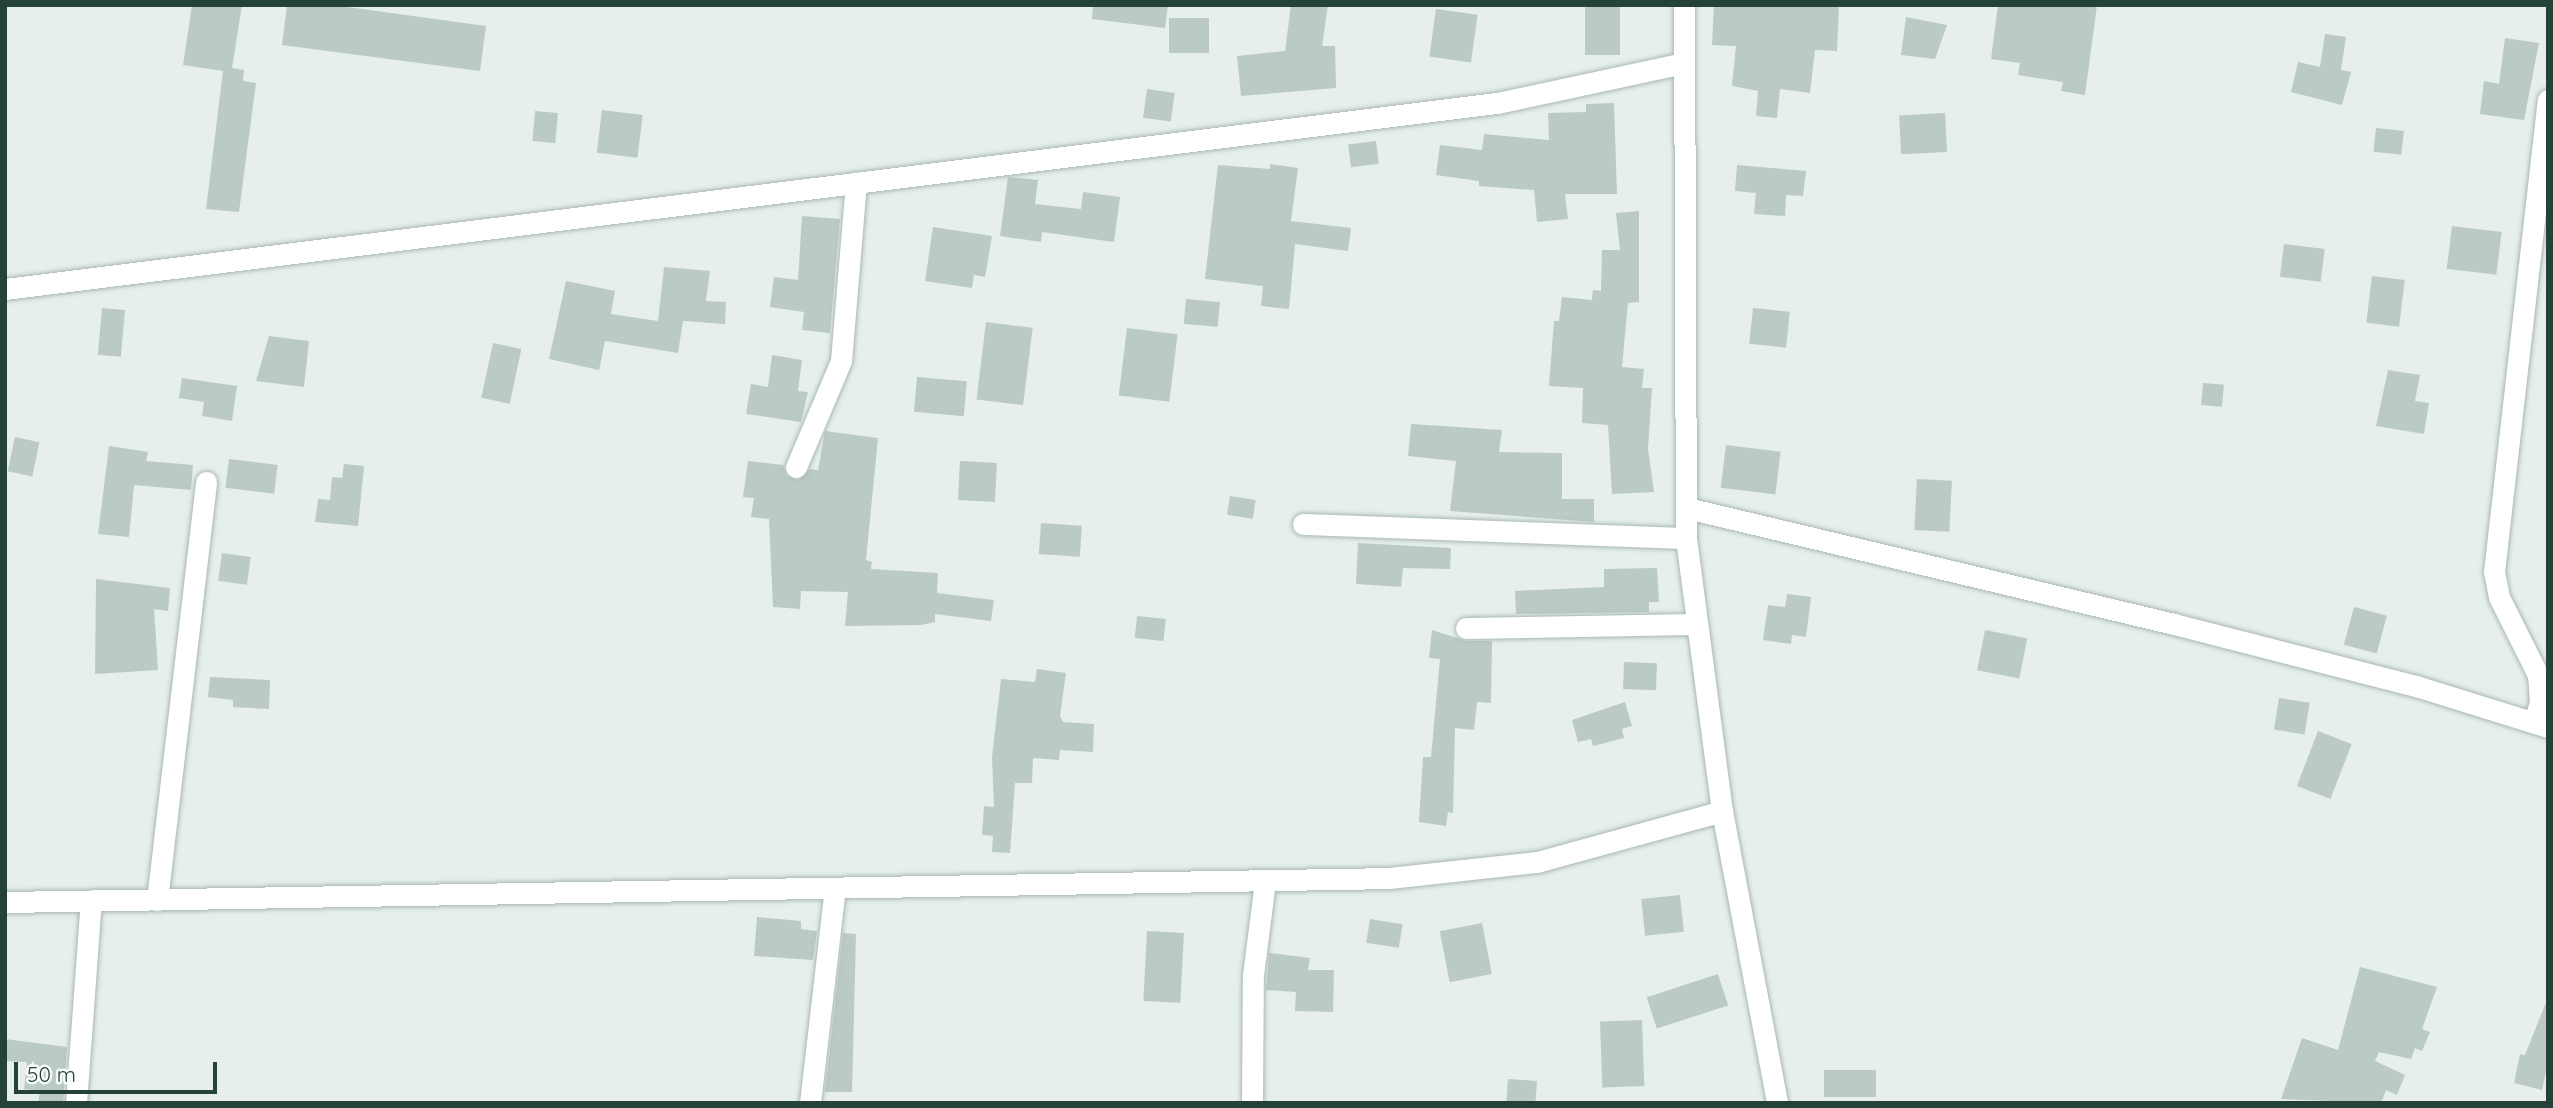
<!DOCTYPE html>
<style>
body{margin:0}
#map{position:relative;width:2553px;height:1108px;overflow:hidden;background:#e6efeb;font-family:Quicksand,sans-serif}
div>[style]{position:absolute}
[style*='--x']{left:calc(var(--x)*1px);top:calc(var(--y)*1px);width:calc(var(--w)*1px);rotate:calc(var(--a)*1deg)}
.building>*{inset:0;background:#bbcac4;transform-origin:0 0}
.roads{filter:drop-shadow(0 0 2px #a8b8b2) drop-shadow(0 0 2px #a8b8b2)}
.minor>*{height:21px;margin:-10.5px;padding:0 10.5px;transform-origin:10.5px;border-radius:10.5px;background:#fff}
span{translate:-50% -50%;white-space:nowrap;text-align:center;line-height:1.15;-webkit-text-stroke:5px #f7fbf9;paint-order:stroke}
.frame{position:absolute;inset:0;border:7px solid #24423a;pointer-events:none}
.scale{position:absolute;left:14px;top:1062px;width:203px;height:32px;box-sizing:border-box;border:4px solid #24423a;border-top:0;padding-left:9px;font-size:21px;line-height:24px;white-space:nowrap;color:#24423a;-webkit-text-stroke:5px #f7fbf9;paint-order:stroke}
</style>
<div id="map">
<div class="building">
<i style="clip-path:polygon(192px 5px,242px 5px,232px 68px,244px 70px,243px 81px,256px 83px,239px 212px,206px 209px,223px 71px,183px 65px)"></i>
<i style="clip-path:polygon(287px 5px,333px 5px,486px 26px,480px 71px,282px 45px)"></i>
<i style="clip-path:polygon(1093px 5px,1168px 5px,1165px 28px,1092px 19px)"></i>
<i style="clip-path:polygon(1291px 5px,1328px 5px,1322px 46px,1335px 46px,1336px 88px,1241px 96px,1237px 56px,1285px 51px)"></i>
<i style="left:1585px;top:5px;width:35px;height:50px"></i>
<i style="clip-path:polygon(1714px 5px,1839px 5px,1837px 51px,1815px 50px,1810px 93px,1780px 89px,1777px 118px,1756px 116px,1758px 91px,1732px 86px,1736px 46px,1712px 45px)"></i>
<i style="clip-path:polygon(1998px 5px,2097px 5px,2085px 95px,2061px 91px,2063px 82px,2018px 75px,2020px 63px,1991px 59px)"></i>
<i style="left:1436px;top:9px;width:42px;height:48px;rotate:8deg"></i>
<i style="clip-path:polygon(1906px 17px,1947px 25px,1935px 59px,1901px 55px)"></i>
<i style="left:1169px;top:18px;width:40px;height:35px"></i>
<i style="clip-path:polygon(2325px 34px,2346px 37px,2341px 70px,2351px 72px,2342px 105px,2291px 92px,2298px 62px,2320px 67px)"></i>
<i style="clip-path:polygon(2505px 38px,2539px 43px,2524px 120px,2480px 114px,2484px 81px,2499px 84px)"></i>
<i style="left:1147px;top:89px;width:28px;height:29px;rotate:8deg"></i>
<i style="clip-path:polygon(1614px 103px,1617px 194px,1565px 194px,1568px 219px,1537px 222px,1534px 190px,1479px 186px,1479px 181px,1436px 175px,1440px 145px,1482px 150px,1484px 134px,1549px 140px,1548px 113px,1586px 112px,1586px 104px)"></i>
<i style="left:602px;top:110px;width:41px;height:43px;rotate:7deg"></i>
<i style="left:535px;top:111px;width:23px;height:30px;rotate:5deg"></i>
<i style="left:1945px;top:113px;width:39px;height:46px;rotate:87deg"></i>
<i style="left:2376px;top:128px;width:28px;height:24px;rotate:6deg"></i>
<i style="left:1376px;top:141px;width:23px;height:28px;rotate:83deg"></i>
<i style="clip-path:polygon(1270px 164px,1298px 168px,1291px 221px,1351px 228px,1348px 251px,1295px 244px,1289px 309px,1261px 306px,1263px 286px,1205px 279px,1218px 165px,1270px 169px)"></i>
<i style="clip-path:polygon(1737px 165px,1806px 171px,1803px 196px,1786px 195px,1785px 216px,1754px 214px,1756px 193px,1735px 191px)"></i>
<i style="clip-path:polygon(1008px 177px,1038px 180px,1035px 204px,1081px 209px,1083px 192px,1120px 197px,1114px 242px,1042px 232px,1041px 242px,1000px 236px)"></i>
<i style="clip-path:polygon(1639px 211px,1639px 302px,1628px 303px,1622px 367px,1644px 369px,1642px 388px,1652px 388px,1648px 449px,1654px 492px,1612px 494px,1608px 425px,1582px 423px,1583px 388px,1549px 386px,1554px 321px,1559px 321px,1562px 297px,1592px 300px,1593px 290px,1601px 291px,1602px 250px,1620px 250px,1616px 213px)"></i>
<i style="clip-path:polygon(802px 216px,840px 219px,830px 333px,802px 330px,804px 312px,770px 307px,774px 277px,798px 280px)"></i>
<i style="left:2452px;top:226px;width:50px;height:43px;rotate:7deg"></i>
<i style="clip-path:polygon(933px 227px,992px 236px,985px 277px,974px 275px,972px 288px,925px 281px)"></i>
<i style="left:2284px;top:244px;width:41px;height:33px;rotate:7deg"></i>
<i style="clip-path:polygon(664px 267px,710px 271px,706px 301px,726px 302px,725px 324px,683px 321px,678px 353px,605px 341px,599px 370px,549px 359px,566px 281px,615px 291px,611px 314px,658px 321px)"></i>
<i style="left:2372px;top:276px;width:33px;height:47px;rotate:7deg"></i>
<i style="left:1186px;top:299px;width:34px;height:25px;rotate:5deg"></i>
<i style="left:102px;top:308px;width:23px;height:47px;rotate:5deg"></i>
<i style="left:1753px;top:308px;width:37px;height:36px;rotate:6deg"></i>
<i style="left:986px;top:322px;width:47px;height:78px;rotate:7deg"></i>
<i style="left:1127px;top:328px;width:51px;height:68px;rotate:7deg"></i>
<i style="clip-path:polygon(269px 336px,309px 341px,304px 387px,256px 381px)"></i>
<i style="left:493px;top:343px;width:29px;height:56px;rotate:12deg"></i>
<i style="clip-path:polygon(772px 355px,802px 360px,798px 391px,808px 392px,801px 422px,746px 414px,751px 384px,768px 387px)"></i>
<i style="clip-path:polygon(2388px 370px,2420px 375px,2415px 401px,2429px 403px,2424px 434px,2376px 426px)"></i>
<i style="left:917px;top:377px;width:50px;height:35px;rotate:5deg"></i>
<i style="clip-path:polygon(182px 378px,237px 386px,232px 421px,202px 416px,204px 402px,179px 398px)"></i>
<i style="left:2203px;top:383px;width:21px;height:22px;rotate:5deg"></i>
<i style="clip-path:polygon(1411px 424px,1502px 430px,1499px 452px,1562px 453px,1562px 499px,1594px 499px,1594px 522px,1450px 511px,1456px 461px,1408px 456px)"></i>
<i style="clip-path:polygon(825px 431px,878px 438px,866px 560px,872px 562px,871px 569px,938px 573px,937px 593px,994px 600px,991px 621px,935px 614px,935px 622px,921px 625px,845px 626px,848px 592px,801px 591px,800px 609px,773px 607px,769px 519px,751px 517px,754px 498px,743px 497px,748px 461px,783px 465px,786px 475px,798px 480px,810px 469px,818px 470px)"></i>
<i style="left:15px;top:437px;width:25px;height:35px;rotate:12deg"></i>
<i style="left:1726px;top:445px;width:55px;height:43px;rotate:7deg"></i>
<i style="clip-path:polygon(109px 446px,148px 452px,146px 461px,193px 465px,191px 490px,134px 485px,129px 537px,98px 534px)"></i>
<i style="left:229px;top:459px;width:49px;height:29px;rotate:7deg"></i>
<i style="left:960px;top:461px;width:37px;height:39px;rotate:3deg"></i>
<i style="clip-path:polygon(344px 464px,364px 466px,358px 526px,315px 522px,318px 499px,330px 500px,332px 477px,342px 478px)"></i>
<i style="left:1917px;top:479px;width:35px;height:51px;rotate:3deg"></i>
<i style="left:1230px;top:496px;width:26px;height:19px;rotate:9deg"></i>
<i style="left:1041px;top:523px;width:41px;height:31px;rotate:4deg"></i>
<i style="clip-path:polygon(1358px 543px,1451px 548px,1450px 569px,1403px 568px,1401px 587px,1356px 584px)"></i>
<i style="left:222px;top:553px;width:29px;height:28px;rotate:8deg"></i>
<i style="clip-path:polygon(1657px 568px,1659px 602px,1649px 602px,1649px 612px,1516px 614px,1515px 591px,1604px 587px,1604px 569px)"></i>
<i style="clip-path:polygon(96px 579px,170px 588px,168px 611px,154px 609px,158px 670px,95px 674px)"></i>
<i style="clip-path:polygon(1787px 594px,1811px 597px,1806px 637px,1792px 635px,1791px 644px,1763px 640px,1768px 605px,1785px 607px)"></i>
<i style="left:2354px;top:607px;width:34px;height:39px;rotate:15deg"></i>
<i style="left:1137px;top:616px;width:29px;height:22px;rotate:6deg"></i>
<i style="clip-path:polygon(1432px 630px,1466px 641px,1492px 641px,1491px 703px,1477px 702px,1474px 730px,1455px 728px,1453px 813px,1448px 812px,1446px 826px,1419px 822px,1423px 757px,1431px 757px,1440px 659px,1429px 658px)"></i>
<i style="left:1985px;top:630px;width:43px;height:41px;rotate:11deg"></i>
<i style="left:1624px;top:662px;width:33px;height:27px;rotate:2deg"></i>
<i style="clip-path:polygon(1037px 669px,1066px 673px,1060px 716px,1063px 722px,1094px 724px,1093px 752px,1060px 750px,1059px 760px,1033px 758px,1032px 783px,1015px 783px,1010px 853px,992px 852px,993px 836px,982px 835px,984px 806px,994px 807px,992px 757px,1001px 679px,1035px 682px)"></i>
<i style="clip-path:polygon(210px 677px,270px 680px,269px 709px,233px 707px,233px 700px,208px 697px)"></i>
<i style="left:2279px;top:698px;width:31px;height:32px;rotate:9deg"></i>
<i style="clip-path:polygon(1625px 702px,1632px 726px,1622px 729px,1624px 738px,1593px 746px,1591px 739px,1578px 742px,1572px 720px)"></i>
<i style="left:2318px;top:731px;width:36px;height:59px;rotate:21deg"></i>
<i style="left:1680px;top:895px;width:37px;height:39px;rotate:84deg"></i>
<i style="clip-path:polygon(757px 917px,801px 921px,801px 929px,817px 931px,813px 960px,754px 956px)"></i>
<i style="left:1370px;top:919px;width:33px;height:24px;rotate:9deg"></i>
<i style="left:1482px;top:923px;width:52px;height:43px;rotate:79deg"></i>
<i style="left:1147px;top:931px;width:37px;height:70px;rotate:3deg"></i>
<i style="clip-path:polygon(843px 933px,856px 934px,852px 1092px,825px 1092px)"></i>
<i style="clip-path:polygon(1269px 953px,1310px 958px,1308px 970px,1334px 970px,1333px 1012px,1295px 1011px,1296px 992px,1266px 990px)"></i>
<i style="clip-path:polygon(2360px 967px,2437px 987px,2422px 1029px,2430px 1032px,2422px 1051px,2415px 1048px,2411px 1059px,2379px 1052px,2375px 1061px,2405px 1075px,2397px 1095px,2386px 1090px,2381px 1103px,2281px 1099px,2302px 1038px,2338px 1050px)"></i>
<i style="left:1718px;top:974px;width:33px;height:75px;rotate:72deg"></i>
<i style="clip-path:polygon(2547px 1000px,2548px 1063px,2542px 1090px,2514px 1083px,2520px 1054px,2525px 1055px)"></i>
<i style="left:1642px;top:1020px;width:66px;height:42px;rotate:88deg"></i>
<i style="clip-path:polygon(5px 1039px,67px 1047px,63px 1103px,38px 1103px,40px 1091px,24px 1089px,27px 1062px,5px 1061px)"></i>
<i style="left:1824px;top:1070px;width:52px;height:27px"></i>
<i style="left:1508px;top:1079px;width:29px;height:24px;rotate:4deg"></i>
</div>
<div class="roads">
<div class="minor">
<i style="--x:1684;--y:5;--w:533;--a:89.79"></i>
<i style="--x:1686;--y:538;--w:275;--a:82.5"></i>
<i style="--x:1722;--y:811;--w:297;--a:79.3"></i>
<i style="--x:5;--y:289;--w:1504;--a:-7.11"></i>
<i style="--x:1497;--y:103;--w:190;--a:-12.1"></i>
<i style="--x:796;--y:467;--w:115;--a:-67"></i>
<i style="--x:841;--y:361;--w:179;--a:-85.2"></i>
<i style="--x:1687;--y:508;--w:501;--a:13.4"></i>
<i style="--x:2174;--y:624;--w:250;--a:14.4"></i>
<i style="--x:2416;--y:686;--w:138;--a:17.3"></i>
<i style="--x:1303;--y:524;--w:383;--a:2.1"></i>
<i style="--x:1466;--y:628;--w:231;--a:-1"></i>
<i style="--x:2534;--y:722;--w:21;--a:-73"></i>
<i style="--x:2540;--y:702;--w:27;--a:-94"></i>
<i style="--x:2538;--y:675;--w:87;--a:-116.6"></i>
<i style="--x:2499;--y:597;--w:25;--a:-101"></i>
<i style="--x:2494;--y:572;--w:475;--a:-83.5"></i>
<i style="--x:157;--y:900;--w:421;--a:-83.3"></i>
<i style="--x:5;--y:902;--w:1384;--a:-0.99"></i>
<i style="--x:1389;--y:878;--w:149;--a:-6.2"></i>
<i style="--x:1537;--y:862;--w:192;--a:-15.4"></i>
<i style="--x:76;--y:1103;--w:203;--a:-85.8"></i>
<i style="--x:810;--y:1103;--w:216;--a:-83.4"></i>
<i style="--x:1252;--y:1103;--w:128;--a:-89.6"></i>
<i style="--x:1253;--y:975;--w:95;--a:-82.7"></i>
</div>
</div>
<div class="frame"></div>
<div class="scale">50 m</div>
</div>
